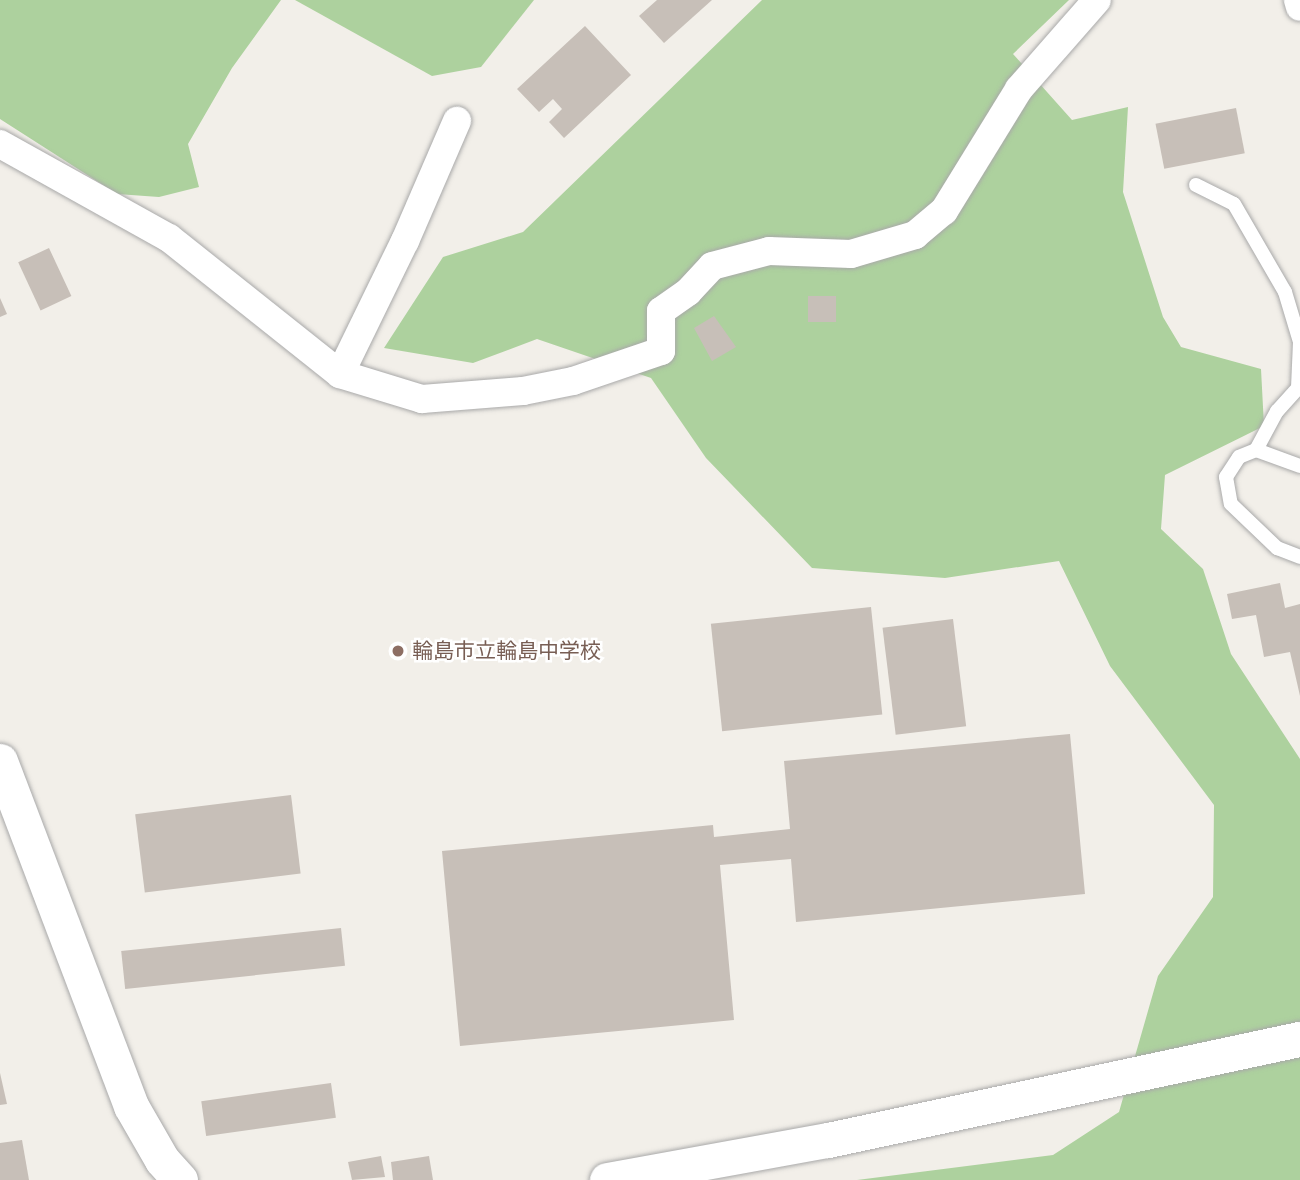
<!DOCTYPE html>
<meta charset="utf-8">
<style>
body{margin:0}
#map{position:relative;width:1300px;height:1180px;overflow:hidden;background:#f2efe9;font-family:Helvetica,"Noto Sans JP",sans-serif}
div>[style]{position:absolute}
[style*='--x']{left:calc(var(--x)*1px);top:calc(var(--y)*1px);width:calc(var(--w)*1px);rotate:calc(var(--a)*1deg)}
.forest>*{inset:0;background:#add19e}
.building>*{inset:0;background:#c7bfb8;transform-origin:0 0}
.roads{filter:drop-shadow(0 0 2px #a9a9a9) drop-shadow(0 0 2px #a9a9a9)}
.service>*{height:14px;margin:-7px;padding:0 7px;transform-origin:7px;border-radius:7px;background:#fff}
.minor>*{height:28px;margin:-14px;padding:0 14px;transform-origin:14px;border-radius:14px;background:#fff}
.tertiary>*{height:35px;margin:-17.5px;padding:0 17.5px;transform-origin:17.5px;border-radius:17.5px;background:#fff}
.dots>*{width:19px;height:19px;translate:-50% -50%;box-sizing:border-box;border:4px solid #fff;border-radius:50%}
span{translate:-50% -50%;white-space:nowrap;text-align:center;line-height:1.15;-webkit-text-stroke:5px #fff;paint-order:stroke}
.education-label{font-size:21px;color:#785e54}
.left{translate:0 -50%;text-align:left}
</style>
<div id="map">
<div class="forest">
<i style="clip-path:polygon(0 0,281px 0,232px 68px,188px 144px,199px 187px,159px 197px,117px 194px,0 119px)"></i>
<i style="clip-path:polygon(295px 0,534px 0,481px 67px,432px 76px)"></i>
<i style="clip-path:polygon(762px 0,1069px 0,1013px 54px,1072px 120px,1128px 107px,1123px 192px,1163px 317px,1181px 347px,1261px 369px,1264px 426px,1165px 475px,1161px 529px,1203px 569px,1231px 654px,1300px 759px,1300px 1180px,857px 1180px,1053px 1155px,1119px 1112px,1158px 976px,1213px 897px,1214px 805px,1110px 666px,1059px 561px,945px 578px,812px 568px,706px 458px,651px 378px,537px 339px,473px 363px,384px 348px,443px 257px,523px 232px)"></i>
</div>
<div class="building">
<i style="clip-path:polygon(657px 0,712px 0,664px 43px,639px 16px)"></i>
<i style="clip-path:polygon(585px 26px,631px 75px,564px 138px,549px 122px,562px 109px,553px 99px,539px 112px,517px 89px)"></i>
<i style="left:1236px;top:108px;width:46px;height:82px;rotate:79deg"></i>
<i style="left:49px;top:248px;width:53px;height:34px;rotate:65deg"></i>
<i style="left:808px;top:296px;width:28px;height:26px"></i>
<i style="clip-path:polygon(0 298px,7px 314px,0 317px)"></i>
<i style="clip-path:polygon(714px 316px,736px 347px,712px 361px,694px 328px)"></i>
<i style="clip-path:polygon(1280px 583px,1285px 608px,1300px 604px,1300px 696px,1290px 652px,1264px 657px,1256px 615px,1232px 619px,1227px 594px)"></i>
<i style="left:871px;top:607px;width:108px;height:161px;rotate:84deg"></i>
<i style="left:953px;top:619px;width:108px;height:71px;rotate:83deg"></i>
<i style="clip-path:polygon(1070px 734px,1085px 894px,796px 922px,791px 859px,720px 865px,734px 1020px,460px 1046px,442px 851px,713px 825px,714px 837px,790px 829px,784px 761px)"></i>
<i style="left:291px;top:795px;width:79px;height:157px;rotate:83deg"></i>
<i style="left:341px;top:928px;width:38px;height:221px;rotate:84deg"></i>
<i style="clip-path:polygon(0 1073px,7px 1104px,0 1105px)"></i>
<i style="left:331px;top:1083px;width:35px;height:131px;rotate:82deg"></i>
<i style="clip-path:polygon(22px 1140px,29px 1180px,0 1180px,0 1143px)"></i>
<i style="clip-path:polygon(381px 1156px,385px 1177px,352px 1180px,348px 1162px)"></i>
<i style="clip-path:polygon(429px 1156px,433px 1180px,393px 1180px,391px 1162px)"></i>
</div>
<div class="roads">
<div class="service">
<i style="--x:1196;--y:185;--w:42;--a:26.6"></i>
<i style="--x:1234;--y:204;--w:102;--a:59.9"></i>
<i style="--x:1285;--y:292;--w:52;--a:73.3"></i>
<i style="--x:1300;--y:342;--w:46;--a:92.5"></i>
<i style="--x:1298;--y:388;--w:31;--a:132"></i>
<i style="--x:1277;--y:411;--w:44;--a:118.3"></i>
<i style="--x:1300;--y:466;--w:47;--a:-160"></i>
<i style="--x:1256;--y:450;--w:18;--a:158"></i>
<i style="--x:1239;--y:457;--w:24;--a:123"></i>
<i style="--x:1226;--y:477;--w:27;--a:80"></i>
<i style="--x:1231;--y:504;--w:64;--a:43.7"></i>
<i style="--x:1277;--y:548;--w:25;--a:21"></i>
</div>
<div class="minor">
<i style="--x:1298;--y:0;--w:7;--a:74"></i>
<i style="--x:0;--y:144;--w:193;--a:29.1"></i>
<i style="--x:169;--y:238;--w:218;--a:38.5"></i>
<i style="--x:340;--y:374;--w:86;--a:17"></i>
<i style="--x:422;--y:399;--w:101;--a:-4.5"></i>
<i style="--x:523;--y:391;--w:51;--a:-11.3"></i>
<i style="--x:573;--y:381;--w:93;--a:-18.8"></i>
<i style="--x:661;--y:351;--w:40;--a:-90"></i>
<i style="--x:661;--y:311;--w:33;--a:-35"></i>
<i style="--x:688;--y:292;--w:35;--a:-47"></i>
<i style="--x:712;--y:266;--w:59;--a:-14.7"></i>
<i style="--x:769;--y:251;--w:82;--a:2.1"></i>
<i style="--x:851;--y:254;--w:67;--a:-16.5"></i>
<i style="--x:915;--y:235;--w:38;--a:-40"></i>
<i style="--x:944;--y:211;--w:143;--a:-58.4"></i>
<i style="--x:1019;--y:89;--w:118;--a:-48.8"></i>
<i style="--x:340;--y:374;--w:148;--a:-64"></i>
<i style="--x:405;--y:241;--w:131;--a:-66.6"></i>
</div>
<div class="tertiary">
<i style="--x:0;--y:761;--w:369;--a:69.2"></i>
<i style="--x:131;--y:1106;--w:62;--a:60.1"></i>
<i style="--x:162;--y:1160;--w:27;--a:48"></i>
<i style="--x:607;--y:1180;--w:225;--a:-10.3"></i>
<i style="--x:828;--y:1140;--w:483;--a:-12.1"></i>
</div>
</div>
<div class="dots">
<i style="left:398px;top:651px;background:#8d6e63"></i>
</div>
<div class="education-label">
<span class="left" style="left:412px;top:651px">輪島市立輪島中学校</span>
</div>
</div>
